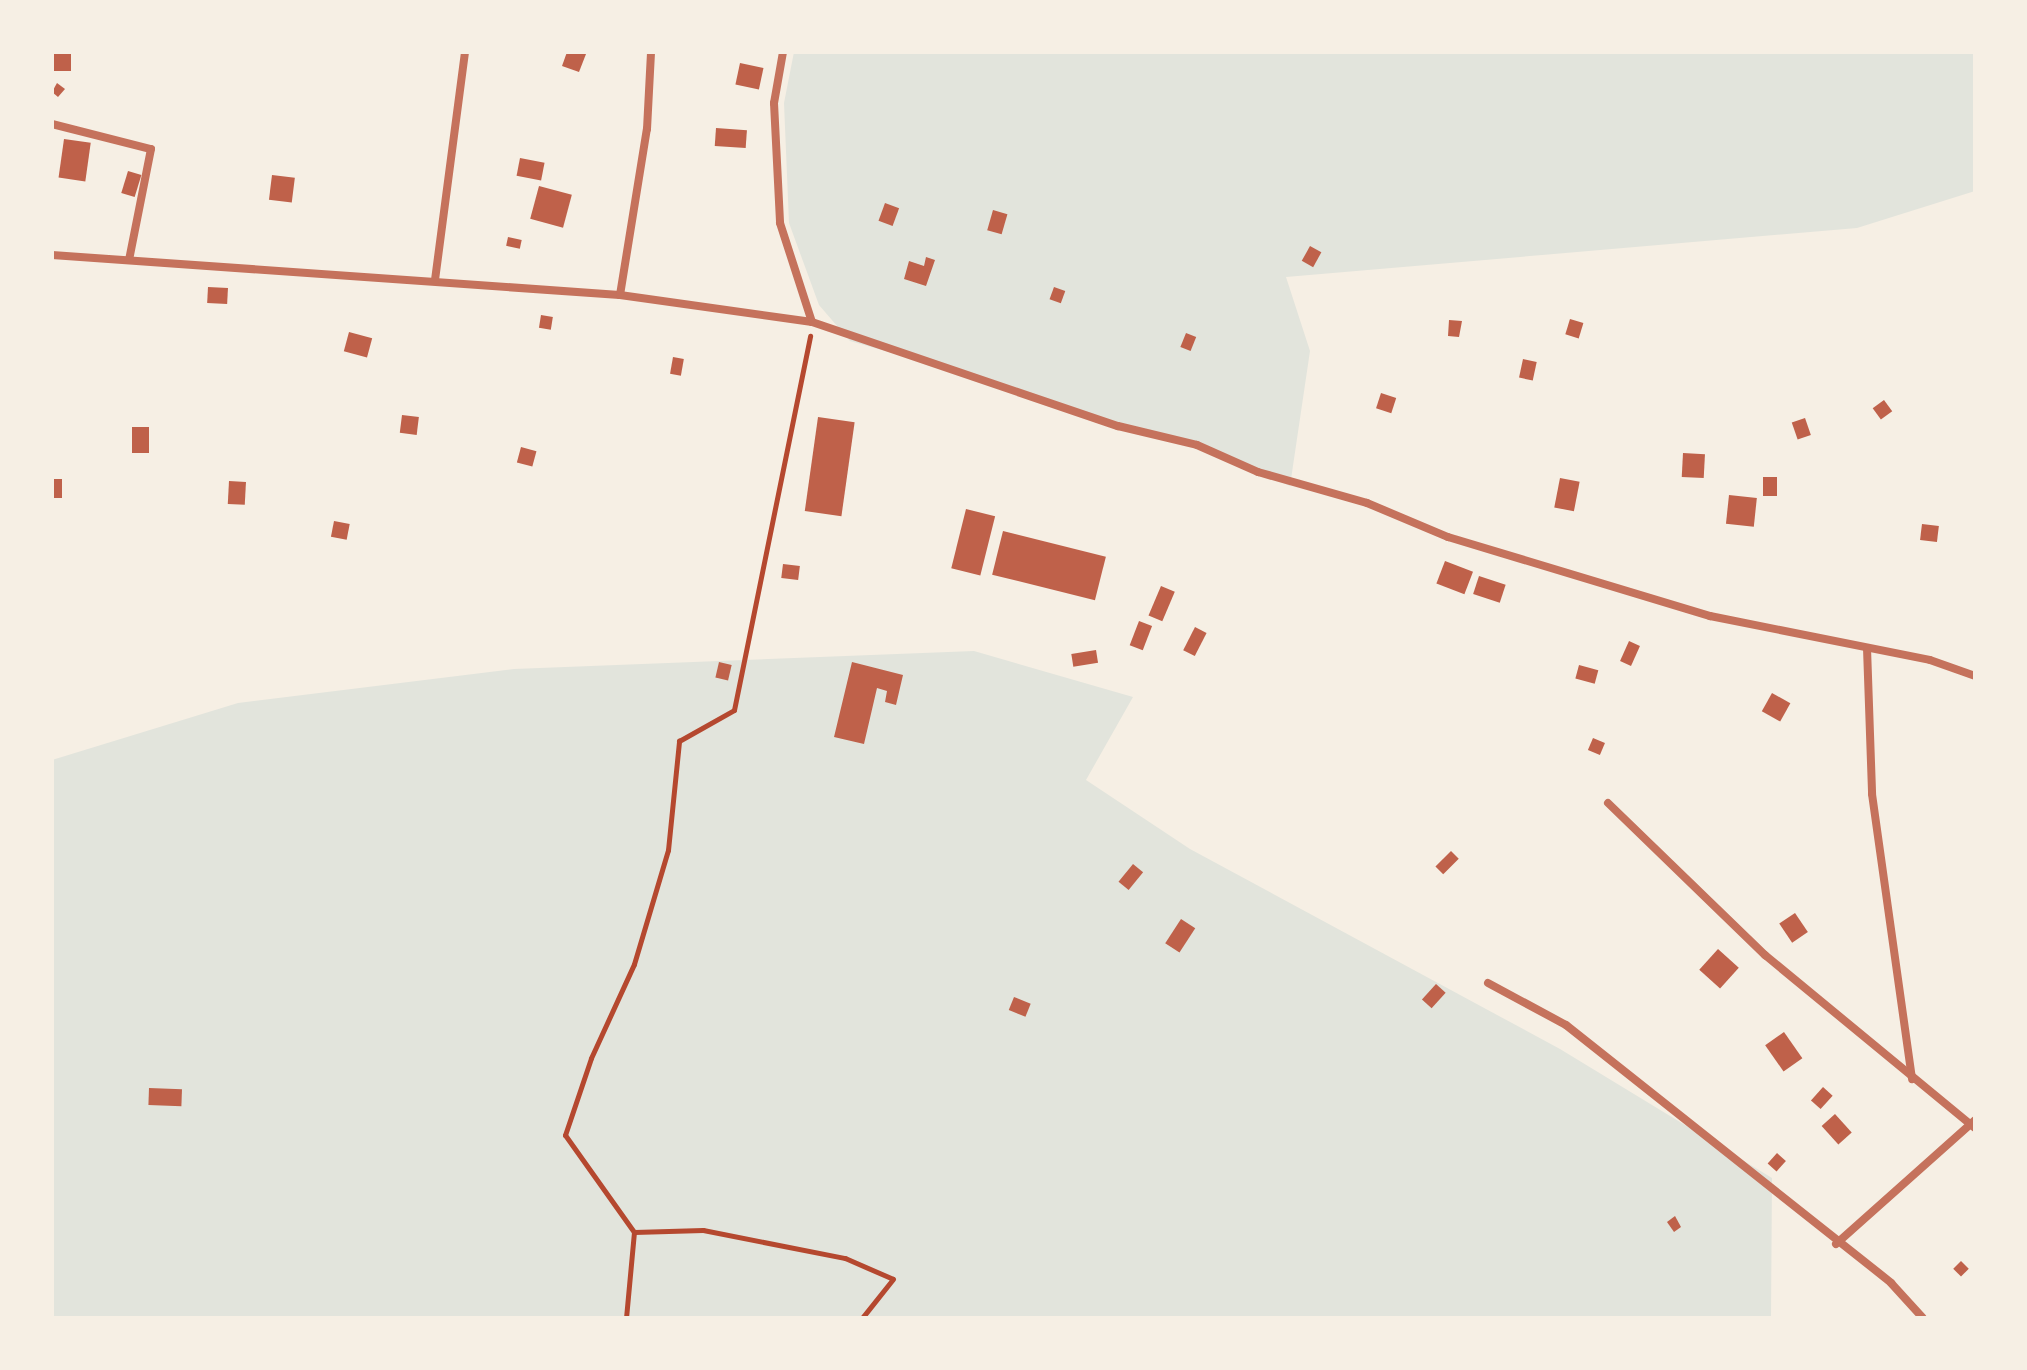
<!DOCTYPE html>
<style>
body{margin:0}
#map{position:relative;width:2027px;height:1370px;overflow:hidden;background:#f6efe4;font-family:Figtree,sans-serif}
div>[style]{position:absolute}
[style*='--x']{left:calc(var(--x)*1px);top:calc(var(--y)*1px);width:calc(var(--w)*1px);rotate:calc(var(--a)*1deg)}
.green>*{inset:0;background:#e2e4dc}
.building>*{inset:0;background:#bf614a;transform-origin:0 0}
.path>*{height:5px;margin:-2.5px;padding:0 2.5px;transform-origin:2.5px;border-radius:2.5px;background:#b5482f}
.minor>*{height:8px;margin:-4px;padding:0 4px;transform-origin:4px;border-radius:4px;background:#c5725c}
span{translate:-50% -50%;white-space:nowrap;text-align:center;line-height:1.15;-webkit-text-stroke:8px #f6efe4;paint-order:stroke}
.frame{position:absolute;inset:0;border:54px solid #f6efe4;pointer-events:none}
</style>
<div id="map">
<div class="green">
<i style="clip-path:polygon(794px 52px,1975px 52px,1975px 191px,1857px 228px,1286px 277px,1310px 351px,1290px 486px,1204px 448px,1111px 427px,981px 378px,850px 341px,819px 305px,789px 223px,784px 103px)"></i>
<i style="clip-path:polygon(974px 651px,1133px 697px,1086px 780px,1190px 849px,1560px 1049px,1772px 1178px,1771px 1318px,52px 1318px,52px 760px,238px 703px,514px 669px)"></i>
</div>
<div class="building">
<i style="left:52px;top:52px;width:19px;height:19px"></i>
<i style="clip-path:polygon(567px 52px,586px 54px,579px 72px,562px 66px)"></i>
<i style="left:740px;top:63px;width:24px;height:22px;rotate:12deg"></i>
<i style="clip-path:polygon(57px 83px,65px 89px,58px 97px,52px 92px)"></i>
<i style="left:716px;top:128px;width:31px;height:18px;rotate:4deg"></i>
<i style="left:64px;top:139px;width:27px;height:39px;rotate:8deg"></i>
<i style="left:520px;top:158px;width:25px;height:18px;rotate:11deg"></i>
<i style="left:128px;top:171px;width:14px;height:23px;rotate:17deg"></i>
<i style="left:272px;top:175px;width:23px;height:25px;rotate:7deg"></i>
<i style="left:539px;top:186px;width:34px;height:34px;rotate:15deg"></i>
<i style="left:885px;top:203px;width:15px;height:19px;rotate:20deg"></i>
<i style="left:993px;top:210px;width:15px;height:21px;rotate:16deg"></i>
<i style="left:508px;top:237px;width:14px;height:9px;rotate:12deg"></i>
<i style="left:1310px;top:246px;width:13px;height:17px;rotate:29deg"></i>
<i style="clip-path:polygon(926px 257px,935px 260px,926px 286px,904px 279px,909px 261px,924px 266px)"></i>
<i style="left:208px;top:287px;width:20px;height:16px;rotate:3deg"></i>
<i style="left:1054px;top:287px;width:12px;height:13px;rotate:20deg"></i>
<i style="left:541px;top:315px;width:12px;height:13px;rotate:9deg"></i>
<i style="left:1570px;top:319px;width:14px;height:16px;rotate:17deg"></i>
<i style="clip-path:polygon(1449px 320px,1462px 321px,1459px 337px,1448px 336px)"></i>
<i style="left:349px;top:332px;width:24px;height:20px;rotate:15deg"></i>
<i style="left:1186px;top:333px;width:11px;height:15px;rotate:22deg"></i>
<i style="left:673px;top:357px;width:11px;height:17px;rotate:10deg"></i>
<i style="left:1523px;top:359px;width:14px;height:19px;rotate:12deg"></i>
<i style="left:1381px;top:393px;width:16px;height:16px;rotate:18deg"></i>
<i style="left:1884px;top:400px;width:14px;height:14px;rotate:54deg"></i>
<i style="left:402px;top:415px;width:17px;height:18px;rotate:7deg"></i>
<i style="left:818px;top:417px;width:37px;height:95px;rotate:8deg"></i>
<i style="left:1805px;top:418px;width:18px;height:14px;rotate:71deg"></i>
<i style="left:132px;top:427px;width:17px;height:26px"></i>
<i style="left:521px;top:447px;width:16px;height:16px;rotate:15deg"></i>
<i style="left:1683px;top:453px;width:22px;height:24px;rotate:3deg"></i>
<i style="left:1763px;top:477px;width:14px;height:19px"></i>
<i style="left:1560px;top:478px;width:20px;height:30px;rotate:11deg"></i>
<i style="left:52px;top:479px;width:10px;height:19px"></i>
<i style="left:229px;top:481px;width:17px;height:23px;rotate:3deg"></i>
<i style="left:1729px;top:495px;width:28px;height:29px;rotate:6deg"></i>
<i style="left:966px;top:509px;width:30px;height:61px;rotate:14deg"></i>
<i style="left:334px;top:521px;width:16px;height:16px;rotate:11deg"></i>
<i style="left:1922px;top:524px;width:17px;height:16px;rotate:7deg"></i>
<i style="left:1003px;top:531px;width:106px;height:45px;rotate:14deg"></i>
<i style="left:1445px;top:561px;width:30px;height:24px;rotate:21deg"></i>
<i style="left:783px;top:564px;width:17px;height:14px;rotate:7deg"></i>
<i style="left:1479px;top:576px;width:28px;height:19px;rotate:18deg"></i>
<i style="left:1161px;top:586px;width:15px;height:32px;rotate:23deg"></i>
<i style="left:1139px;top:621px;width:14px;height:26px;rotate:21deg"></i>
<i style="left:1195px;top:627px;width:13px;height:26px;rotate:27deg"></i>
<i style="left:1629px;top:641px;width:12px;height:22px;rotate:24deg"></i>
<i style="left:1096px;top:650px;width:13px;height:25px;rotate:81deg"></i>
<i style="left:719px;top:662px;width:13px;height:16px;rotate:13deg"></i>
<i style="clip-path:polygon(852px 662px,903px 675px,896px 705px,885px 702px,887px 691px,877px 688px,864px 744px,834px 737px)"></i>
<i style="left:1579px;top:665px;width:20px;height:14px;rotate:15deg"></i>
<i style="left:1772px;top:693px;width:21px;height:21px;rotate:29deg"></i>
<i style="left:1593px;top:738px;width:13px;height:13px;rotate:23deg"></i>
<i style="left:1451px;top:851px;width:11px;height:22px;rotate:45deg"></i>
<i style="left:1133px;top:864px;width:13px;height:23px;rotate:39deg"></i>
<i style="left:1795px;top:913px;width:23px;height:19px;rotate:56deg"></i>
<i style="left:1181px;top:919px;width:17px;height:29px;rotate:33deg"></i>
<i style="left:1718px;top:949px;width:28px;height:28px;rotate:42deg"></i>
<i style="left:1436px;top:984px;width:13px;height:21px;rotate:42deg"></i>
<i style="left:1014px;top:997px;width:18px;height:14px;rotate:22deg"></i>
<i style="left:1784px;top:1032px;width:32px;height:23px;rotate:55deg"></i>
<i style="left:1823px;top:1087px;width:13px;height:18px;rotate:42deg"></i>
<i style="left:149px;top:1088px;width:33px;height:17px;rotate:2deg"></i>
<i style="left:1835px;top:1114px;width:25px;height:18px;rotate:48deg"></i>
<i style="left:1777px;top:1153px;width:12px;height:14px;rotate:42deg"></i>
<i style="clip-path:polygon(1675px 1216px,1681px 1227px,1674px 1232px,1667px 1222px)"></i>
<i style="left:1961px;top:1261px;width:11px;height:11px;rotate:45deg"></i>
</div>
<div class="path">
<i style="--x:634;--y:1232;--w:69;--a:-1.7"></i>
<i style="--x:703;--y:1230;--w:145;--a:11.2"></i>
<i style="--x:845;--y:1258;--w:52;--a:23.6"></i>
<i style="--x:893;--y:1279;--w:50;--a:128.5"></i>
<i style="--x:626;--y:1318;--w:86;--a:-84.7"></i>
<i style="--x:634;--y:1232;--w:119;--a:-125.4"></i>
<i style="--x:565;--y:1135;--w:81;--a:-71.3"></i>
<i style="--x:591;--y:1058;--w:103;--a:-65.4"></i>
<i style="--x:634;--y:964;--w:119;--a:-73.4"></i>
<i style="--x:668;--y:850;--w:110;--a:-84.2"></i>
<i style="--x:679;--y:741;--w:63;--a:-29.4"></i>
<i style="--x:734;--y:710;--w:382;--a:-78.5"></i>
</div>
<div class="minor">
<i style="--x:783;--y:52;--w:52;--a:100"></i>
<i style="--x:774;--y:103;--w:120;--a:87.1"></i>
<i style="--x:780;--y:223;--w:104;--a:72.1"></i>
<i style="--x:52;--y:124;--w:102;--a:14.2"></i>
<i style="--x:151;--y:149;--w:113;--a:101.2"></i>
<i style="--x:52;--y:255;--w:569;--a:4.03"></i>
<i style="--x:620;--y:295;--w:194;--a:8"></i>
<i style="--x:812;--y:322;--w:323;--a:18.8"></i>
<i style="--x:1118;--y:426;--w:81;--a:13.5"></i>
<i style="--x:1197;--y:445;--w:67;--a:23.9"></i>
<i style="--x:1258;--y:472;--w:113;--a:15.9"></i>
<i style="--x:1367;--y:503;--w:88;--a:22.8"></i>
<i style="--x:1448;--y:537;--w:274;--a:16.8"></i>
<i style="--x:1710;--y:616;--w:224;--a:11.3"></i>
<i style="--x:1930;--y:660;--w:48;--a:19.6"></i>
<i style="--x:435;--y:280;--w:230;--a:-82.5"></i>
<i style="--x:620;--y:295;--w:168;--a:-80.8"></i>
<i style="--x:647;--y:129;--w:77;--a:-87"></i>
<i style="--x:1867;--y:648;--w:146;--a:88"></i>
<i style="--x:1872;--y:794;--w:288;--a:82"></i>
<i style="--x:1608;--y:803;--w:219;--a:44.1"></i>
<i style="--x:1765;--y:955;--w:272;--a:39.5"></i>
<i style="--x:1488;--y:983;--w:89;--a:28.3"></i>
<i style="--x:1566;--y:1025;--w:415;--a:38.4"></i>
<i style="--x:1891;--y:1283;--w:47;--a:47.6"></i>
<i style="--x:1836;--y:1244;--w:186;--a:-41.7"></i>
</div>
<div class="frame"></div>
</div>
